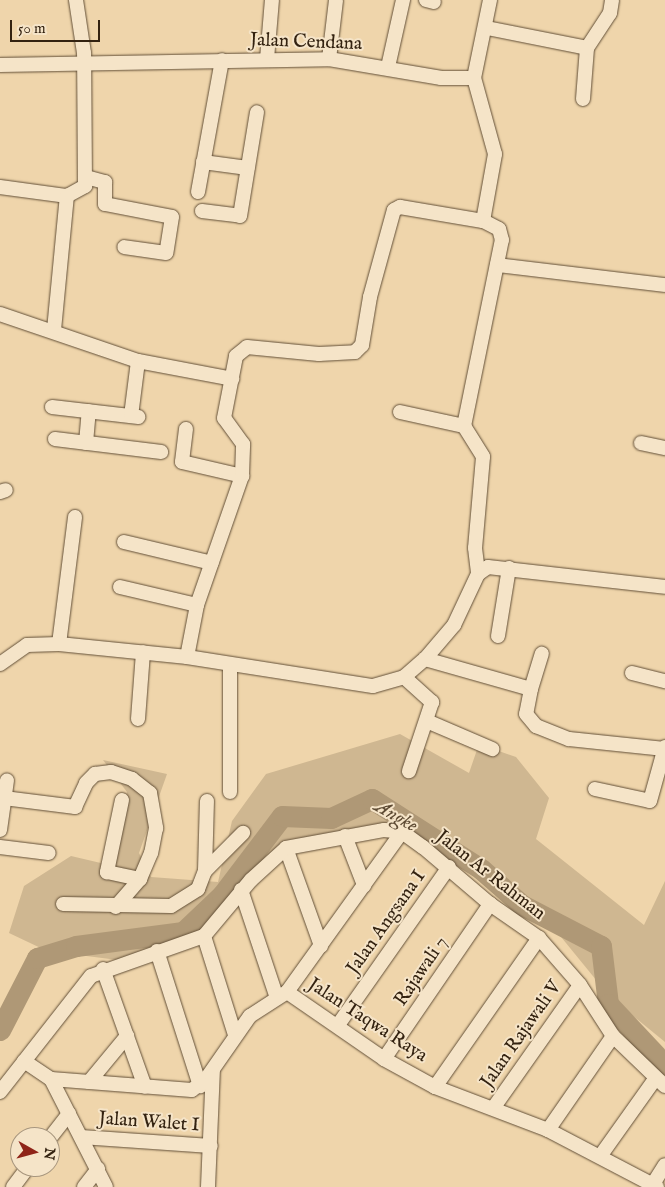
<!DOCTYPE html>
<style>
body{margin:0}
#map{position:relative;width:665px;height:1187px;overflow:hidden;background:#efd5ab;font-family:"IM FELL English",serif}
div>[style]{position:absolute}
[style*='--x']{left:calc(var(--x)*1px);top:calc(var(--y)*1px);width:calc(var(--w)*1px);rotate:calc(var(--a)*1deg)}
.green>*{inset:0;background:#cfb791}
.river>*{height:21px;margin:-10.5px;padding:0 10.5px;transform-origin:10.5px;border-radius:10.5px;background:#af9876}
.roads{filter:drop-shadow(0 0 1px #624f37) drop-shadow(0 0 1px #624f37)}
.minor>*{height:14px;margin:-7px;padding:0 7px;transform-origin:7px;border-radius:7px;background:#f5e4c8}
span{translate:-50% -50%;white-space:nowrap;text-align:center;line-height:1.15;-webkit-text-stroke:4px #f5e4c8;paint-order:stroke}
.street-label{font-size:19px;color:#332210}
.water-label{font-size:20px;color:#5e4b34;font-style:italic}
.north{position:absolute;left:10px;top:1127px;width:50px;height:50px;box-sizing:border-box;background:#f5e4c8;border:1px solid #a7967e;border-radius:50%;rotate:97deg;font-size:14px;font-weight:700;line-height:20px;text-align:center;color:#332210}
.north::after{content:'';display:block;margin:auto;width:18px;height:22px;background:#8f2418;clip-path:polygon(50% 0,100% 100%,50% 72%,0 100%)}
.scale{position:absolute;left:10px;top:20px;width:90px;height:22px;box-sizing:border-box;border:2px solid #332210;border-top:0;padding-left:6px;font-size:15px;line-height:18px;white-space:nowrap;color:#332210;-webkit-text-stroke:4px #f5e4c8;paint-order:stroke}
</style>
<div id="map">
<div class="green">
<i style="clip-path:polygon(400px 734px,469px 773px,479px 744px,516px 757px,549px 798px,536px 839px,644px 925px,665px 881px,665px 1042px,610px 997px,557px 932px,424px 828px,294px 845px,259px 876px,229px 915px,192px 937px,118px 960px,47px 951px,9px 933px,24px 886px,71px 856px,105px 864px,127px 792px,103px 760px,167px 774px,139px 853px,151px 877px,218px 882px,232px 821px,266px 774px)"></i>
</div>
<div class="river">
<i style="--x:0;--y:1030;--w:81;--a:-62.8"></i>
<i style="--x:37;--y:958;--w:41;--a:-17.1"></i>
<i style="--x:76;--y:946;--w:108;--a:-7.5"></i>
<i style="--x:183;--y:932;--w:54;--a:-43.5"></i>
<i style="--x:222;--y:895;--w:99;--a:-52.8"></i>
<i style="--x:282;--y:816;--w:49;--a:2.3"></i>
<i style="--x:331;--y:818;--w:45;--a:-24.9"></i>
<i style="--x:372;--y:799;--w:130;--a:32.7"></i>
<i style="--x:481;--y:869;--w:55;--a:41.3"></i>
<i style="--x:522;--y:905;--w:89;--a:27.4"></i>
<i style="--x:601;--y:946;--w:58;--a:83.1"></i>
<i style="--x:608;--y:1004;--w:83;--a:46.9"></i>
</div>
<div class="roads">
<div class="minor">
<i style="--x:426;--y:0;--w:8;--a:14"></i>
<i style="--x:487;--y:28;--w:102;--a:11.3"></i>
<i style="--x:267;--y:59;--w:59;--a:-85.2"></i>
<i style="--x:329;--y:59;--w:59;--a:-83.2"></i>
<i style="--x:0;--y:65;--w:329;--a:-1"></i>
<i style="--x:329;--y:59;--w:114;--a:9.6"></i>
<i style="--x:441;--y:78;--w:33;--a:0"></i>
<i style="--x:474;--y:78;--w:80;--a:-78.4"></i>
<i style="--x:388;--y:67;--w:69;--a:-77.4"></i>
<i style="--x:583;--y:99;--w:51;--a:-85.5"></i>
<i style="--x:587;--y:48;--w:42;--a:-56.7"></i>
<i style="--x:610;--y:13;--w:13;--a:-81"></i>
<i style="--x:203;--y:162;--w:45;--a:7.6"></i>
<i style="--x:86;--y:177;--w:20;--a:15"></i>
<i style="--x:105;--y:182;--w:22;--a:90"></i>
<i style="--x:105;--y:204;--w:68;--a:11"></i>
<i style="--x:172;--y:217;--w:36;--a:99"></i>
<i style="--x:166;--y:253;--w:42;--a:-171.9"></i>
<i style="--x:0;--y:187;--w:68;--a:7.7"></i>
<i style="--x:67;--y:196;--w:21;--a:-29"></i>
<i style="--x:85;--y:186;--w:133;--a:-90.4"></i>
<i style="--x:84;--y:53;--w:54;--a:-98.6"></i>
<i style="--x:198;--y:192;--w:134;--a:-79.7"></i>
<i style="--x:202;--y:211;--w:38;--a:7"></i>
<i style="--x:240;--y:216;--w:105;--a:-80.7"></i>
<i style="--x:497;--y:265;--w:169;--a:6.8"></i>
<i style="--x:0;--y:314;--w:146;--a:18.8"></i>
<i style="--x:138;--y:361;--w:96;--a:10.8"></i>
<i style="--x:54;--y:330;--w:135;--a:-84.5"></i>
<i style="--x:52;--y:407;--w:87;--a:6.6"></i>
<i style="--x:400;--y:412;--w:66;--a:12.3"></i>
<i style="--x:464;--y:426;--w:36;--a:58"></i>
<i style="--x:483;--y:457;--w:91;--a:95"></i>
<i style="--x:475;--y:548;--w:26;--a:83"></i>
<i style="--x:131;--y:416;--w:55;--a:-82.7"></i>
<i style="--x:464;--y:426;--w:190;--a:-78.5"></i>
<i style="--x:502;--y:240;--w:11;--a:-105"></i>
<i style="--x:499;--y:229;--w:18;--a:-153"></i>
<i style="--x:483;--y:221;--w:68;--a:-79.8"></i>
<i style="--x:495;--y:154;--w:79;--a:-105.4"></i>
<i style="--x:186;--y:429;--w:33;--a:97"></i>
<i style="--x:182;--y:462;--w:62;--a:13.1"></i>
<i style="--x:55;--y:439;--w:107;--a:7"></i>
<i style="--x:86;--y:443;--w:32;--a:-85"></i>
<i style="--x:641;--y:443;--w:25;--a:12"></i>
<i style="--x:0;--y:492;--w:6;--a:-18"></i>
<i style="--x:124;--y:542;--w:90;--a:13.4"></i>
<i style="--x:120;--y:587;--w:79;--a:13.2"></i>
<i style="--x:498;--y:636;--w:69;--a:-80.8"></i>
<i style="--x:59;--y:644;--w:128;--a:-82.8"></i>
<i style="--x:187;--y:657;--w:53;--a:-79.1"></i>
<i style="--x:197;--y:605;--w:137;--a:-70.8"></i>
<i style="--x:242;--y:476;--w:32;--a:-88"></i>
<i style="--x:243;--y:444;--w:32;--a:-126"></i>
<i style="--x:224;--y:418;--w:63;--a:-79"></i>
<i style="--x:236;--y:356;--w:14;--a:-39"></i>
<i style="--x:247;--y:347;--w:72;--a:5.6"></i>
<i style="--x:319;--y:354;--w:36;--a:-3"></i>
<i style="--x:355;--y:352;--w:10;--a:-45"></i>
<i style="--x:362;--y:345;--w:49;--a:-80.5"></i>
<i style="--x:370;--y:297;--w:90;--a:-74.6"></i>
<i style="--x:394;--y:210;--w:7;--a:-27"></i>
<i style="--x:400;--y:207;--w:84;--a:9.6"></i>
<i style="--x:425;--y:659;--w:110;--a:15.8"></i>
<i style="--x:531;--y:689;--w:25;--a:101"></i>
<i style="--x:526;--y:714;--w:16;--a:50"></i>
<i style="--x:536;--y:726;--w:35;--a:22"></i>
<i style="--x:569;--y:739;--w:96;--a:6"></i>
<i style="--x:0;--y:664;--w:33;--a:-35"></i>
<i style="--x:27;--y:645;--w:32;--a:-2"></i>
<i style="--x:59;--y:644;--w:129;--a:5.8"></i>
<i style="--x:187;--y:657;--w:188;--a:8.9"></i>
<i style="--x:373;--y:686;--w:32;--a:-16"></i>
<i style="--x:404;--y:677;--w:28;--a:-41"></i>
<i style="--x:425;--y:659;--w:45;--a:-49.5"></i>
<i style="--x:454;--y:625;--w:56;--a:-64.8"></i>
<i style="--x:478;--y:574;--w:12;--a:-35"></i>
<i style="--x:488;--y:567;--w:178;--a:6.4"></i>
<i style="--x:632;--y:673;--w:34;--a:14"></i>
<i style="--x:404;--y:677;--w:38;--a:42"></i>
<i style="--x:432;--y:702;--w:73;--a:108.4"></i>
<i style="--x:531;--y:689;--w:37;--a:-73"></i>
<i style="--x:138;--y:719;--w:67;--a:-85.7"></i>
<i style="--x:429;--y:722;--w:69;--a:23.2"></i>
<i style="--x:595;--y:789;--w:56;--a:12.3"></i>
<i style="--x:650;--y:801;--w:56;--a:-74.5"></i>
<i style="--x:230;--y:792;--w:127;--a:-90"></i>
<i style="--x:4;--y:798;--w:72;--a:7.2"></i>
<i style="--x:75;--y:807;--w:26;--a:-65"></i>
<i style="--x:86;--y:783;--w:13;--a:-45"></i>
<i style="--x:95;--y:774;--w:16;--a:-7"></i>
<i style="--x:111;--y:772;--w:22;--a:18"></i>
<i style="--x:132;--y:779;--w:23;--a:38"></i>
<i style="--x:150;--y:793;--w:36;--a:80"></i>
<i style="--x:156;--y:828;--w:25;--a:101"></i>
<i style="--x:151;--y:853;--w:28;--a:113"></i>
<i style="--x:140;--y:879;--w:37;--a:131"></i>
<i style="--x:122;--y:800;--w:74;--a:101.8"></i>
<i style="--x:107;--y:872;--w:34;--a:12"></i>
<i style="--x:0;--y:830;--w:50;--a:-82"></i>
<i style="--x:345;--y:836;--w:53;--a:68.8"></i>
<i style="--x:0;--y:847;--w:49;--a:7"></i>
<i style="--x:286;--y:848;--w:104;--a:70.3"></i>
<i style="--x:205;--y:871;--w:70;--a:-88.4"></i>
<i style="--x:241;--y:890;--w:111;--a:71.6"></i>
<i style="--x:63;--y:904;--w:108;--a:1.1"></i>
<i style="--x:171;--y:906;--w:32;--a:-32"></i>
<i style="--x:198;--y:889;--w:19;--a:-69"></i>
<i style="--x:205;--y:871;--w:54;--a:-45"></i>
<i style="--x:204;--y:936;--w:104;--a:72.6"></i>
<i style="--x:157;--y:951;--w:142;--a:72.3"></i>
<i style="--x:103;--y:969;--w:125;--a:70.4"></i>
<i style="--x:287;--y:992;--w:197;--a:-54.3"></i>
<i style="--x:338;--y:1025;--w:193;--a:-54.9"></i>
<i style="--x:384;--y:1059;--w:188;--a:-55.6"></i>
<i style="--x:24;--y:1061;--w:32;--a:34"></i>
<i style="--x:51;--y:1079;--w:141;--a:4.5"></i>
<i style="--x:192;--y:1090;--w:18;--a:-38"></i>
<i style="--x:206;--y:1079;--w:77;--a:-55.1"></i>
<i style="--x:250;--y:1016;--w:44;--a:-33"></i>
<i style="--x:287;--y:992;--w:118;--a:34.6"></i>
<i style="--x:384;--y:1059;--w:58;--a:28.8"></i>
<i style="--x:435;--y:1087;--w:121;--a:20.8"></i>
<i style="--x:548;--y:1130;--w:123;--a:27.6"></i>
<i style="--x:51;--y:1079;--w:121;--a:63"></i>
<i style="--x:89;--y:1082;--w:60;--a:-50.4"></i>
<i style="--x:435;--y:1087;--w:182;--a:-55.1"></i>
<i style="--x:0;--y:1092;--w:147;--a:-51.9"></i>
<i style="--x:91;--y:976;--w:120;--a:-19.5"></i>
<i style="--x:204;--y:936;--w:73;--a:-50"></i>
<i style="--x:251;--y:880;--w:47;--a:-42.4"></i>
<i style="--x:286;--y:848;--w:100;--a:-10.4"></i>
<i style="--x:384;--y:830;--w:18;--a:6"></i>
<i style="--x:402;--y:832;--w:26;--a:36"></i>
<i style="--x:423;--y:847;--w:88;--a:40.4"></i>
<i style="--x:490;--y:904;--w:60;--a:34.8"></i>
<i style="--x:539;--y:938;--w:62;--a:48.9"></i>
<i style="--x:580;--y:985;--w:61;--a:57.1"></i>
<i style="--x:613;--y:1036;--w:72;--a:43.9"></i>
<i style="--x:494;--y:1107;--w:149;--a:-54.8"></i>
<i style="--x:548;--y:1130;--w:114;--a:-55.3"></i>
<i style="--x:81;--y:1137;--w:130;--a:4"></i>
<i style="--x:50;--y:1138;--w:31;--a:-52"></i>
<i style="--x:601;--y:1155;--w:93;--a:-54.6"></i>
<i style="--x:653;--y:1184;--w:22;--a:-58"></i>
<i style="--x:13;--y:1187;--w:25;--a:-53"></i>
<i style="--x:84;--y:1187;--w:23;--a:-52"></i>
<i style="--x:208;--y:1187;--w:117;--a:-87.6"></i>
</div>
</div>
<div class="street-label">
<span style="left:306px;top:43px;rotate:2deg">Jalan Cendana</span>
<span style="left:490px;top:876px;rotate:38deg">Jalan Ar Rahman</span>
<span style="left:387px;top:923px;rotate:-55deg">Jalan Angsana I</span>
<span style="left:422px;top:972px;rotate:-56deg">Rajawali 7</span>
<span style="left:367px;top:1021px;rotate:33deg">Jalan Taqwa Raya</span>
<span style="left:522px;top:1035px;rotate:-55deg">Jalan Rajawali V</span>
<span style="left:149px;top:1123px;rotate:4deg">Jalan Walet I</span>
</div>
<div class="water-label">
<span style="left:396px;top:816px;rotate:30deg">Angke</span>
</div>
<div class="north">N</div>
<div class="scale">50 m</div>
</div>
